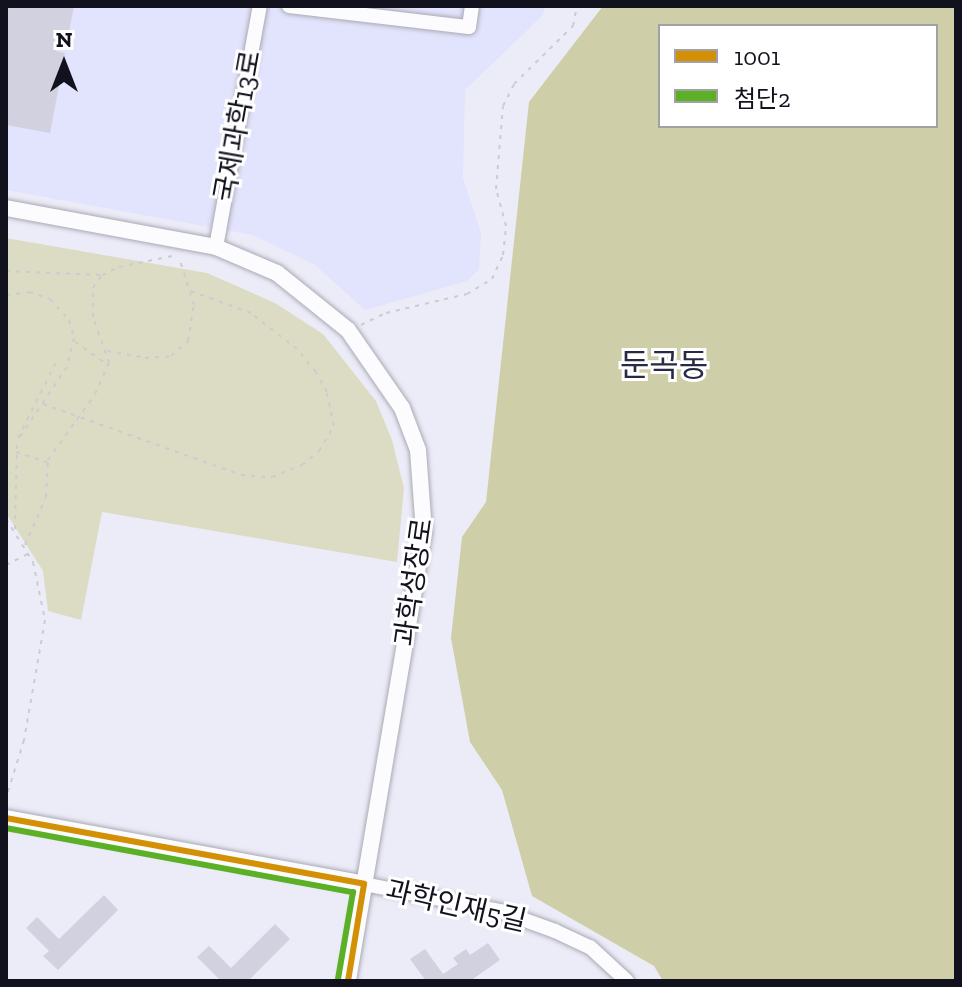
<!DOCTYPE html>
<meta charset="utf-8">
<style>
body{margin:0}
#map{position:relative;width:962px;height:987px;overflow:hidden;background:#ececf8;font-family:"Zilla Slab","Noto Sans KR",serif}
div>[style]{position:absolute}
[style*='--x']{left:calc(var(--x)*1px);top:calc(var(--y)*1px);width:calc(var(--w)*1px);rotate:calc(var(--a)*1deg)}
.built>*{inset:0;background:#e2e3fc}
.green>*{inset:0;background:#dcdcc4}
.forest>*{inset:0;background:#cecea8}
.stream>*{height:4px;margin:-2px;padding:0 2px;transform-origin:2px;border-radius:2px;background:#c9ccf8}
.building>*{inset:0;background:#d1d1df}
.path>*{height:2px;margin-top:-1px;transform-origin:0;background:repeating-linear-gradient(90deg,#ccccd0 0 4px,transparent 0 10px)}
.roads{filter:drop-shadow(0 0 2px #aaaab5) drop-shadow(0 0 2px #aaaab5)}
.minor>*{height:14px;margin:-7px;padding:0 7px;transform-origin:7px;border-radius:7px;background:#fcfcfe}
.tertiary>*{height:16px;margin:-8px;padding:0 8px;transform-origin:8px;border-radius:8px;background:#fcfcfe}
.bus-1>*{height:6px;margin:-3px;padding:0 3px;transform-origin:3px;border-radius:3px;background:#d49004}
.bus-2>*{height:6px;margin:-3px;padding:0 3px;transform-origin:3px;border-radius:3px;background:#5bb025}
span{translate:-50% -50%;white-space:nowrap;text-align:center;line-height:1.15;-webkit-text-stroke:6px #fff;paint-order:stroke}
.street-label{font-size:28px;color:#11121e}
.quarter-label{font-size:32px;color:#282944}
.frame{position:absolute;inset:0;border:8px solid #11121e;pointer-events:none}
.legend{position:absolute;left:658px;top:24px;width:280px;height:104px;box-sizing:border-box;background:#fff;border:2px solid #a0a0a5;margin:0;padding:10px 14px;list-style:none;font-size:24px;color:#11121e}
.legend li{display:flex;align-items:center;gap:16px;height:40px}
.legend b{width:40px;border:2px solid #a0a0a5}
.north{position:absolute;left:24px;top:24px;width:80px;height:80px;-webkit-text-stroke:6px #fff;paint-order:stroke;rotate:0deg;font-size:22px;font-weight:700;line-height:32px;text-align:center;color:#11121e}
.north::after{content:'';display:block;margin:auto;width:28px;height:36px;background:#11121e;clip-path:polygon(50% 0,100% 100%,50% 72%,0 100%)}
</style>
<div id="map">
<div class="built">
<i style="clip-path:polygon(6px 6px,545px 6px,543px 15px,465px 90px,463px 178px,481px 233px,479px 269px,467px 281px,365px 310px,315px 265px,253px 235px,6px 190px)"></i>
</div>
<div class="green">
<i style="clip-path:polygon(6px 238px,207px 273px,275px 303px,323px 334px,376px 401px,392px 440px,404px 488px,397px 562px,102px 512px,81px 620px,48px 611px,43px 571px,6px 513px)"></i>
</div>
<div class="forest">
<i style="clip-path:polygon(evenodd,603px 6px,956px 6px,956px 981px,663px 981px,654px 966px,532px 896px,502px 790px,470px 742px,451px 638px,462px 537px,486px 502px,529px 102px,603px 6px,660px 26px,936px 26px,936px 126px,660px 126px,660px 26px)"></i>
</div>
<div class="stream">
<i style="--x:6;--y:618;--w:59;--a:90"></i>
</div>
<div class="building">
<i style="clip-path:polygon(6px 6px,74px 6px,69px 32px,60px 30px,56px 51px,65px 53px,50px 133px,6px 125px)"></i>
<i style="clip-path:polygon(104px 895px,118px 910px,58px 970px,43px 956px,49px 951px,26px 928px,37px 917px,59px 939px)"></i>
<i style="clip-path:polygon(275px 924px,290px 939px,248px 981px,221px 981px,197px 957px,209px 946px,231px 968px)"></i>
<i style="clip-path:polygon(488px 943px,500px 960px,470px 981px,426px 981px,410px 959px,425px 949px,443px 974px,458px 964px,453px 958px,466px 949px,470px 955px)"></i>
</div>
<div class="path">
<i style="--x:6;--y:271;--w:95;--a:2.4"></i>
<i style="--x:6;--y:295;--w:23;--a:-7"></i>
<i style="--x:29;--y:292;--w:22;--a:18"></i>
<i style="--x:50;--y:299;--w:28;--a:48"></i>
<i style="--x:69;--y:320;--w:19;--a:74"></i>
<i style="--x:74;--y:338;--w:30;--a:104"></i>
<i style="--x:67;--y:367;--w:89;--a:124"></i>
<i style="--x:361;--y:325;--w:28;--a:-26"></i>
<i style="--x:386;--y:313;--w:83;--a:-13.2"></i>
<i style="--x:467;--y:294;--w:29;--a:-31"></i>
<i style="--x:492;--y:279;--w:26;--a:-65"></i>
<i style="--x:503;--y:255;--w:29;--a:-84"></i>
<i style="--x:506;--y:226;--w:38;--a:-105"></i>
<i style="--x:496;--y:189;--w:83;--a:-85.2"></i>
<i style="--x:503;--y:106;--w:25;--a:-63"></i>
<i style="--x:514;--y:84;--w:83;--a:-44.5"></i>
<i style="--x:573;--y:26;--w:20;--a:-79"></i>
<i style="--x:75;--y:342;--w:40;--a:34.9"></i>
<i style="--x:107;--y:351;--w:39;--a:10"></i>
<i style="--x:145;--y:358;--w:26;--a:-4"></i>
<i style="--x:171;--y:356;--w:23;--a:-41"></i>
<i style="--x:188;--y:341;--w:36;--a:-81"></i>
<i style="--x:194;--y:305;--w:50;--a:-107.4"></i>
<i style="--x:43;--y:404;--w:210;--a:19.7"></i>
<i style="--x:241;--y:475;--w:31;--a:4"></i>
<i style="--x:272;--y:477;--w:32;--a:-22"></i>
<i style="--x:302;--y:465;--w:22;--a:-39"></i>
<i style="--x:319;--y:451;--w:29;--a:-59"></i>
<i style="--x:334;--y:426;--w:35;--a:-102"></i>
<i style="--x:327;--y:392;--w:23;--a:-119"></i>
<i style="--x:316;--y:372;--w:30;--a:-130"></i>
<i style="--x:297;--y:349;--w:58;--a:-142"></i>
<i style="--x:251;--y:313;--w:67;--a:-159.9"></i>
<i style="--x:18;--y:438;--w:87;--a:-63.4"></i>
<i style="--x:16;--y:452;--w:33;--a:18"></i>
<i style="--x:6;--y:519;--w:51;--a:57.9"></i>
<i style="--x:33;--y:562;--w:59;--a:78.3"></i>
<i style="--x:45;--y:620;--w:122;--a:99.9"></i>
<i style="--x:24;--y:740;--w:61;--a:107.2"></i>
<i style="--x:15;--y:529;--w:85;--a:-88.7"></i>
<i style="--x:25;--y:545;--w:52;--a:-66.4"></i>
<i style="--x:46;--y:497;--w:37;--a:-87"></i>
<i style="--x:48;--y:460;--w:81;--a:-54.5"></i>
<i style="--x:95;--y:394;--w:34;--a:-66"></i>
<i style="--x:109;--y:363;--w:49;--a:-109.2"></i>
<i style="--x:93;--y:317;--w:29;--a:-90"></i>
<i style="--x:93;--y:288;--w:16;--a:-55"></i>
<i style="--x:102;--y:275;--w:19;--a:-25"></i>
<i style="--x:119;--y:267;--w:54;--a:-11.7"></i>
<i style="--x:6;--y:565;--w:25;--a:-27"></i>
</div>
<div class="roads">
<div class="minor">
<i style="--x:289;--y:6;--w:181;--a:6.7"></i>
<i style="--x:469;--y:27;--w:21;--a:-82"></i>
<i style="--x:216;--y:247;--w:245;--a:-79.7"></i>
<i style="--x:364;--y:884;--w:139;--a:11.2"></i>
<i style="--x:500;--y:911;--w:59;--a:20"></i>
<i style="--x:555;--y:931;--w:38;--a:25"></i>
<i style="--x:590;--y:947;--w:50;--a:42.6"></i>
</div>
<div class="tertiary">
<i style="--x:6;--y:208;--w:214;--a:10.5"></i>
<i style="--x:216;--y:247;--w:66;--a:23.1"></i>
<i style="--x:277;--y:273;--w:91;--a:38.8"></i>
<i style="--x:348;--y:330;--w:95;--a:55.3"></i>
<i style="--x:402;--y:408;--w:45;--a:69.1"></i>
<i style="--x:418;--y:450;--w:81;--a:85.8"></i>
<i style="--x:424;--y:531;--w:456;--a:99.6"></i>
<i style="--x:6;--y:818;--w:364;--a:10.4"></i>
</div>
</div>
<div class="bus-1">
<i style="--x:6;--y:818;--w:364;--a:10.4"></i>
<i style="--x:348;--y:981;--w:98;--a:-80.6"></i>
</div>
<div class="bus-2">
<i style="--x:6;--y:828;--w:353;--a:10.5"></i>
<i style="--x:353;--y:892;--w:88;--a:99.8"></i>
</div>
<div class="street-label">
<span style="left:238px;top:126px;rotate:-80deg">국제과학13로</span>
<span style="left:414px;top:582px;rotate:-82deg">과학성장로</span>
<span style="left:456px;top:906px;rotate:13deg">과학인재5길</span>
</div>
<div class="quarter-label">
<span style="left:664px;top:365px">둔곡동</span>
</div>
<div class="frame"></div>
<ul class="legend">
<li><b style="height:10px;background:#d49004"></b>1001</li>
<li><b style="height:10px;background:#5bb025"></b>첨단2</li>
</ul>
<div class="north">N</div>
</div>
